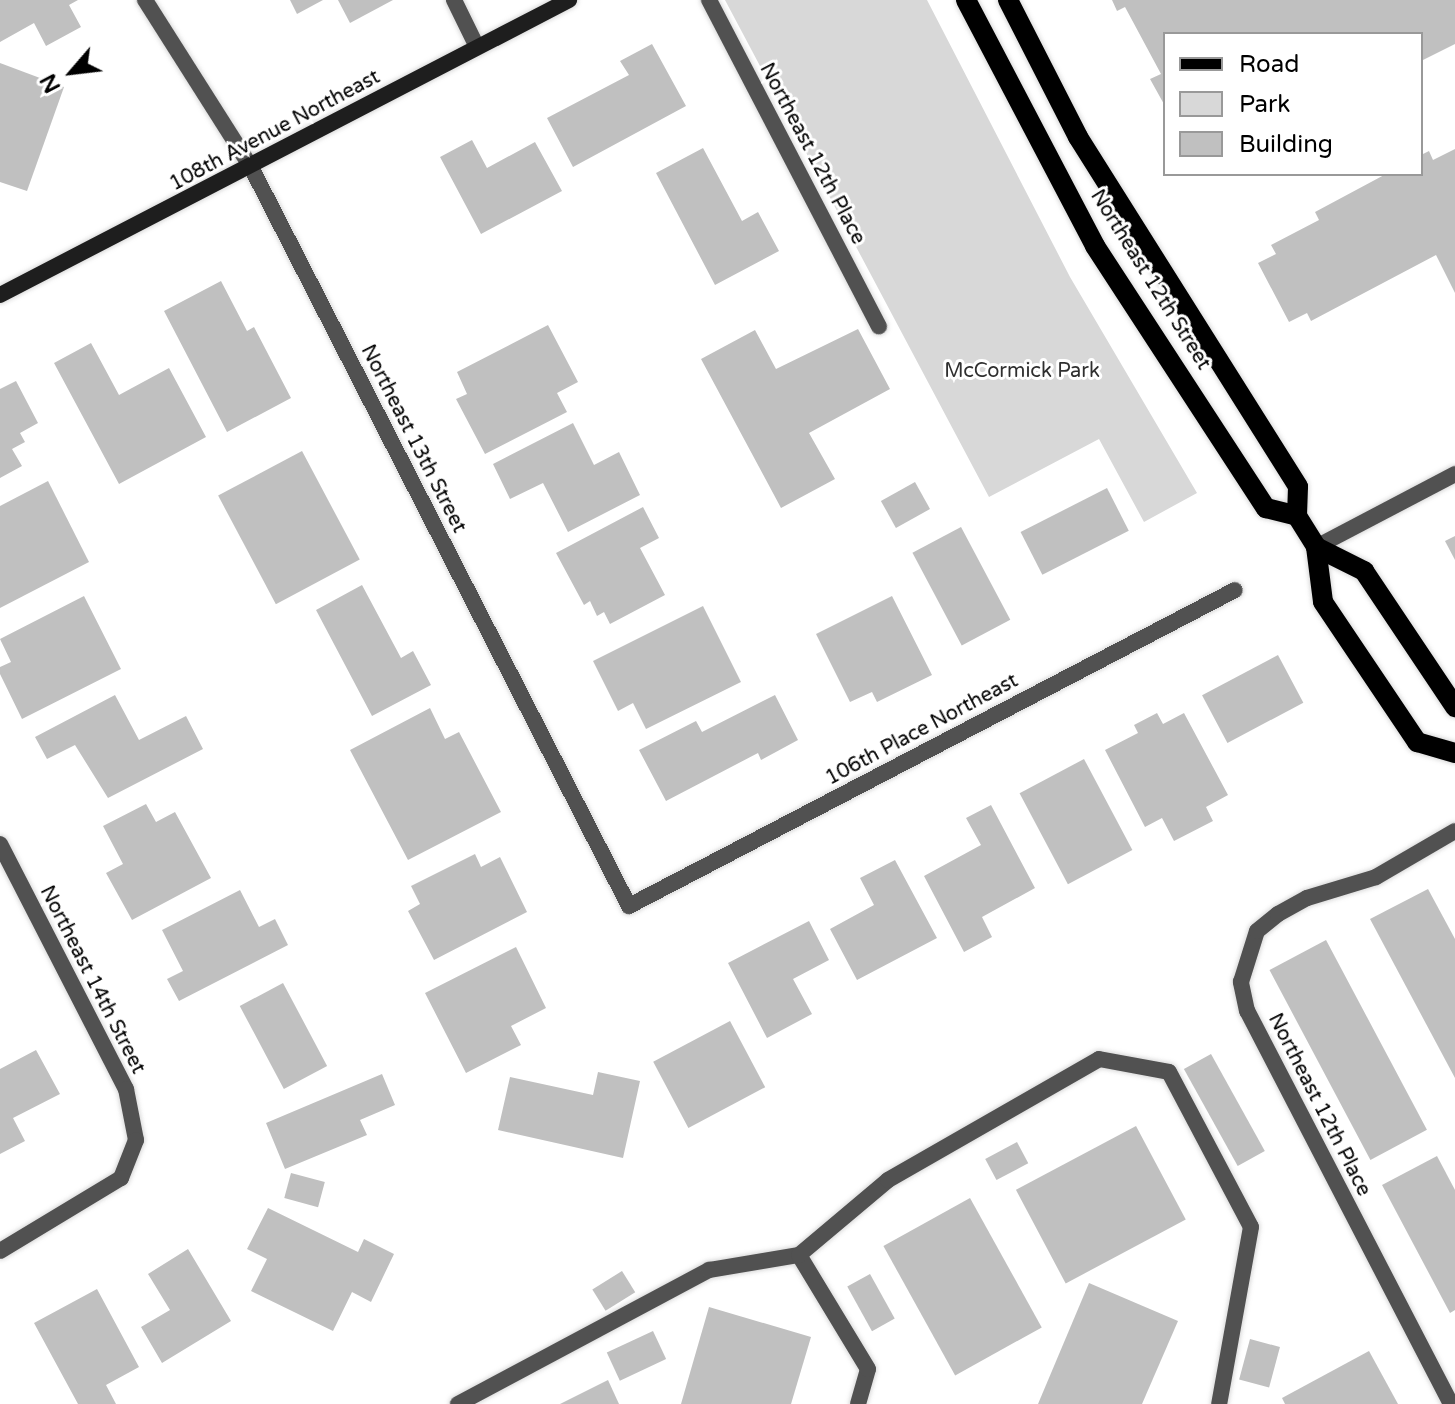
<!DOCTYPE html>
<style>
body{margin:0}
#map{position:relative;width:1455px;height:1404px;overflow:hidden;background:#fff;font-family:"Varela Round",sans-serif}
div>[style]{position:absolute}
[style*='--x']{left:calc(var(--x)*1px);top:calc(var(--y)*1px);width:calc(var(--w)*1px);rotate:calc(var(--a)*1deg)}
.green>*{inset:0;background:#d8d8d8}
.building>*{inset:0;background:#c0c0c0;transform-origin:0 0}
.roads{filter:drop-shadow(0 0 2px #dbdbdb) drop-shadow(0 0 2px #dbdbdb)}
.service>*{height:16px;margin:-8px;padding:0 8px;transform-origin:8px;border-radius:8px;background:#515151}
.minor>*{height:16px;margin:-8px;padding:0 8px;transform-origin:8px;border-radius:8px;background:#515151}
.secondary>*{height:16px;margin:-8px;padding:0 8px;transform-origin:8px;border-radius:8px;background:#1e1e1e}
.primary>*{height:20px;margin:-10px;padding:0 10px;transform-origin:10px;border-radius:10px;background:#000}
span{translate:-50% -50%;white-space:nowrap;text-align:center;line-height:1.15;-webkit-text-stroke:6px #fff;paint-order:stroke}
.street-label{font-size:20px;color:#000}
.park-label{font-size:20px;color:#2f2f2f}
.legend{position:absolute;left:1163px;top:32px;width:260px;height:144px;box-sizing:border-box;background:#fff;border:2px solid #999;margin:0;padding:10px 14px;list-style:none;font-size:24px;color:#000}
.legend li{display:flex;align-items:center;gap:16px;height:40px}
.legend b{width:40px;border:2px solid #999}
.north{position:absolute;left:32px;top:32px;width:80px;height:80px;-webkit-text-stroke:6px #fff;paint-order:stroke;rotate:242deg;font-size:22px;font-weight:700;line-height:32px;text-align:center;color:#000}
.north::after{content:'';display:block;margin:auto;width:28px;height:36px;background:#000;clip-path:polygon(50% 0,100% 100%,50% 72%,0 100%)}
</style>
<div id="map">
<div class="green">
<i style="clip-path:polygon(725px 0,927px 0,1070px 277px,1197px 493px,1144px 522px,1099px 439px,989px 497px)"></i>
</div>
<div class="building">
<i style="clip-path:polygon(0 0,78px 0,69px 5px,81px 27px,46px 46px,34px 23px,0 42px)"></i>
<i style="clip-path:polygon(290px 0,323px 0,297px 14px)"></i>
<i style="clip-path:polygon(338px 0,393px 0,350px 23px)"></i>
<i style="clip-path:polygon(1112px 0,1455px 0,1455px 44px,1421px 61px,1421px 34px,1165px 34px,1165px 106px,1150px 79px,1161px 74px,1125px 7px,1117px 11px)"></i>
<i style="clip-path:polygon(652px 44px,686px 106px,573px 167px,547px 118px,629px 75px,620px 61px)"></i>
<i style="clip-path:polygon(0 63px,64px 87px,27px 191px,0 182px)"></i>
<i style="clip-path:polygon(472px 140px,487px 168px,535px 142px,562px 191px,481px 234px,440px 157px)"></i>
<i style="clip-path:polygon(703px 148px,742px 221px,758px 212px,779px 251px,715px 285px,656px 173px)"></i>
<i style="clip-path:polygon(1455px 149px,1455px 293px,1436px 255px,1311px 321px,1307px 313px,1289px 322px,1258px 263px,1276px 254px,1271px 245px,1319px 220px,1315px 212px,1386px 174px,1421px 174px,1421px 155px,1429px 151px,1433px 160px)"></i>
<i style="clip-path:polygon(221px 281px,247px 331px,254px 327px,291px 398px,227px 432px,164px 311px)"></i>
<i style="clip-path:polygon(548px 325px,578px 382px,557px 393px,567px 412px,485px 454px,456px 399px,467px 394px,457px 372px)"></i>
<i style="clip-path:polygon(858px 329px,890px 389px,809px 433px,835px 479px,781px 508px,701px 359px,755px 330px,776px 369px)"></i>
<i style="clip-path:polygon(91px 343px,119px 395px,169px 368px,206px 437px,119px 484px,54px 363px)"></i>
<i style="clip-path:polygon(16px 381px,38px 423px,20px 433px,25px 442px,12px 449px,22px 466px,0 478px,0 389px)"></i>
<i style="clip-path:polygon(573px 423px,594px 465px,619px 452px,640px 495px,568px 532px,543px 483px,510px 499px,493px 464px)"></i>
<i style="left:302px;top:451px;width:123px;height:95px;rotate:62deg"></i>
<i style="clip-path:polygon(48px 481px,89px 562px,0 608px,0 506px)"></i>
<i style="left:915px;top:482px;width:31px;height:39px;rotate:61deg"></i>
<i style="left:1107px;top:488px;width:48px;height:97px;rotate:63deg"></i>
<i style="clip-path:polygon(643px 507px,659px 538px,640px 548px,665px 595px,610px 624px,604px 612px,597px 616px,590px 601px,584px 605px,556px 553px)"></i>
<i style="left:961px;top:527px;width:105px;height:55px;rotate:62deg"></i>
<i style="clip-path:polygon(1455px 536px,1455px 560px,1445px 541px)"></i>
<i style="clip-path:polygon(362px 585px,401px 658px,413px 651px,431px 685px,372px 716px,316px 610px)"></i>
<i style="clip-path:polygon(84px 596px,121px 669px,22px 719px,0 674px,0 667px,11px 662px,0 639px)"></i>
<i style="clip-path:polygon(892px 596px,932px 675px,877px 702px,872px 692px,850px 702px,816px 634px)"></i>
<i style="clip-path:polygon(703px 606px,741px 682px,646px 729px,633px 703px,618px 711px,593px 661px)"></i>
<i style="left:1278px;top:655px;width:54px;height:86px;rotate:62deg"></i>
<i style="clip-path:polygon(115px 695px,139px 740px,186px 716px,203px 749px,108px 798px,75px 745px,47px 759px,35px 737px)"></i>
<i style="clip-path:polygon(775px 695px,798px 740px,761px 760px,758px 753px,666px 801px,639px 750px,696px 721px,702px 732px)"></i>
<i style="clip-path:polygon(430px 708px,445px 739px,459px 732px,501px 812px,408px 860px,350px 750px)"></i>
<i style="clip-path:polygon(1157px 713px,1163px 724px,1184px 713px,1228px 795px,1206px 807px,1213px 821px,1174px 841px,1162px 818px,1145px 827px,1105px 750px,1138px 733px,1134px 725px)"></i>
<i style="left:1084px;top:759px;width:103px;height:73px;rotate:62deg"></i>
<i style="clip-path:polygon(146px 804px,156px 822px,175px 812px,211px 878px,132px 920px,106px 873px,123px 864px,103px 826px)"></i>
<i style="clip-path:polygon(991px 805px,1035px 888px,982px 917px,992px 937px,964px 952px,924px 876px,981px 845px,966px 818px)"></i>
<i style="clip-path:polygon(475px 854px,481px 867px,500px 857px,527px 912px,434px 960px,408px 911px,420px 904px,411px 886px)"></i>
<i style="clip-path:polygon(895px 860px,937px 938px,857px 980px,830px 929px,874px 905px,860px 878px)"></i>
<i style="clip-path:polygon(1428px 889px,1455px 939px,1455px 1078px,1370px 919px)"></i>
<i style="clip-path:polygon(240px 890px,259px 927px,275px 919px,288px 945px,179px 1001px,167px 979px,183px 971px,162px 930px)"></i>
<i style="clip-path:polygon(809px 921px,829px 960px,793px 979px,812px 1014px,767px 1038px,728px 963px)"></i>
<i style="left:1326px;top:940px;width:215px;height:64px;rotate:62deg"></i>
<i style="clip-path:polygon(516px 947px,546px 1008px,511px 1026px,521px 1045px,466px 1073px,425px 993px)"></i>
<i style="left:283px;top:983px;width:94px;height:49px;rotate:62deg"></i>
<i style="left:730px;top:1021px;width:75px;height:87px;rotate:62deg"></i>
<i style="clip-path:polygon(36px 1050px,60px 1094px,13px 1118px,25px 1141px,0 1154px,0 1069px)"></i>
<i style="left:1211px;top:1054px;width:111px;height:31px;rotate:61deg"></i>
<i style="clip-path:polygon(598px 1072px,640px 1081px,623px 1158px,498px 1130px,510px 1077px,593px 1095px)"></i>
<i style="clip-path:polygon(382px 1074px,395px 1105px,360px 1120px,367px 1135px,285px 1169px,266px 1123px)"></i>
<i style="left:1136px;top:1126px;width:106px;height:136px;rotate:62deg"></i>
<i style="left:1017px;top:1142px;width:24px;height:36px;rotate:62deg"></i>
<i style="clip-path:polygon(1437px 1156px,1455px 1190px,1455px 1310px,1450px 1313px,1382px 1185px)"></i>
<i style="left:291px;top:1173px;width:35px;height:26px;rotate:15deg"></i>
<i style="left:970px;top:1198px;width:148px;height:99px;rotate:61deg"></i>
<i style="clip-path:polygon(268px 1208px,358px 1252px,364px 1239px,394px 1254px,371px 1302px,352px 1292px,333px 1331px,251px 1291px,267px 1259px,247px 1249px)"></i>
<i style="clip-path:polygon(188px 1249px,231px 1321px,162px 1363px,141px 1327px,170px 1310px,148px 1274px)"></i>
<i style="left:622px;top:1271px;width:25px;height:35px;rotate:58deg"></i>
<i style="left:870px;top:1274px;width:51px;height:26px;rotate:61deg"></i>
<i style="clip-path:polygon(1089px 1283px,1178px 1321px,1142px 1404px,1038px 1404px)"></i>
<i style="clip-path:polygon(97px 1289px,139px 1367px,106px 1385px,116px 1404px,78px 1404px,34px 1323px)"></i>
<i style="clip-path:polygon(709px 1307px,811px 1337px,791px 1404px,681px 1404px)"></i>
<i style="left:653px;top:1331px;width:31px;height:51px;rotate:65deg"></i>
<i style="left:1250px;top:1339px;width:31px;height:42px;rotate:15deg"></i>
<i style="clip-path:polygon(1369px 1351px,1398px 1404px,1285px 1404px,1282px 1398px)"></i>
<i style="clip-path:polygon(608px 1380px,619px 1404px,560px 1404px)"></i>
</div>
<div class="roads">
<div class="service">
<i style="--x:709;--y:0;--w:368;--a:62.5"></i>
<i style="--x:458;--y:1404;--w:285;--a:-28.1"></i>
<i style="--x:709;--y:1270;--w:91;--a:-9.5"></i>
<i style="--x:858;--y:1404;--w:36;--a:-74"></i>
<i style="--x:868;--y:1369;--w:133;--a:-121.2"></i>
<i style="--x:799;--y:1255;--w:116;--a:-40.1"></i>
<i style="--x:888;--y:1180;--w:243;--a:-29.8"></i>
<i style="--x:1099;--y:1059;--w:71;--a:10.5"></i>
<i style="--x:1169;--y:1072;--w:175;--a:62.1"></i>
<i style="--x:1251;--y:1227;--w:180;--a:100.2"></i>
</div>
<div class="minor">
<i style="--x:145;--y:0;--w:198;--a:57.6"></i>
<i style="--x:251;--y:167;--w:830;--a:62.91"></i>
<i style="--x:629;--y:906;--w:683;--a:-27.54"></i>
<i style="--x:454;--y:0;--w:52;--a:63.9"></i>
<i style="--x:1316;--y:547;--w:157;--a:-27.7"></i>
<i style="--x:0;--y:844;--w:276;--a:62.8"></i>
<i style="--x:126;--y:1089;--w:52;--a:78.9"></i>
<i style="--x:136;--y:1140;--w:41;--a:111.5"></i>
<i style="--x:121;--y:1178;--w:141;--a:148.9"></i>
<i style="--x:1451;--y:1404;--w:443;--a:-117.4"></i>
<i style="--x:1247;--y:1011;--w:30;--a:-102"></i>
<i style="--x:1241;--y:982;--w:53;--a:-72.6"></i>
<i style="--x:1257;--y:931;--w:27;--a:-39"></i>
<i style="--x:1278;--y:914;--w:33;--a:-29"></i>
<i style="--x:1307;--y:898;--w:72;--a:-16.9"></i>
<i style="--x:1376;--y:877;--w:91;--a:-30.2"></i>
</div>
<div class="secondary">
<i style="--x:0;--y:295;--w:641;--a:-27.4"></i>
</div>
<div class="primary">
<i style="--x:966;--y:0;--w:278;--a:62.3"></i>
<i style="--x:1095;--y:246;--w:313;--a:56.9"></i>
<i style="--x:1266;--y:508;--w:32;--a:14"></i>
<i style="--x:1008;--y:0;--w:154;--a:62.9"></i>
<i style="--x:1078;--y:137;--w:413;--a:57.8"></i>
<i style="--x:1298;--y:487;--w:29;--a:92"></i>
<i style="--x:1297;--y:516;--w:36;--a:58"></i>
<i style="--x:1316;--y:547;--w:55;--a:82.7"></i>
<i style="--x:1323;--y:602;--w:169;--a:56.1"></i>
<i style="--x:1417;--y:742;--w:40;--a:16"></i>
<i style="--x:1316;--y:547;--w:54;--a:26.6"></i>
<i style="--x:1364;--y:571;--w:164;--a:56.2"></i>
</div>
</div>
<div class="street-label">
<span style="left:275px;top:131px;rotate:-28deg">108th Avenue Northeast</span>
<span style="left:812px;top:154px;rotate:62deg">Northeast 12th Place</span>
<span style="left:1150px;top:280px;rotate:58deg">Northeast 12th Street</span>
<span style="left:413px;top:439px;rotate:63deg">Northeast 13th Street</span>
<span style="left:922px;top:730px;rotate:-28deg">106th Place Northeast</span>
<span style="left:92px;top:980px;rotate:63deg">Northeast 14th Street</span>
<span style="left:1319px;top:1105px;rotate:63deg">Northeast 12th Place</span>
</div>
<div class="park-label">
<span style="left:1022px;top:371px">McCormick Park</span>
</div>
<ul class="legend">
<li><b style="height:10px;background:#000"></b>Road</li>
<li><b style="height:22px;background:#d8d8d8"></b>Park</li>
<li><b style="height:22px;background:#c0c0c0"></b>Building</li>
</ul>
<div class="north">N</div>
</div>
